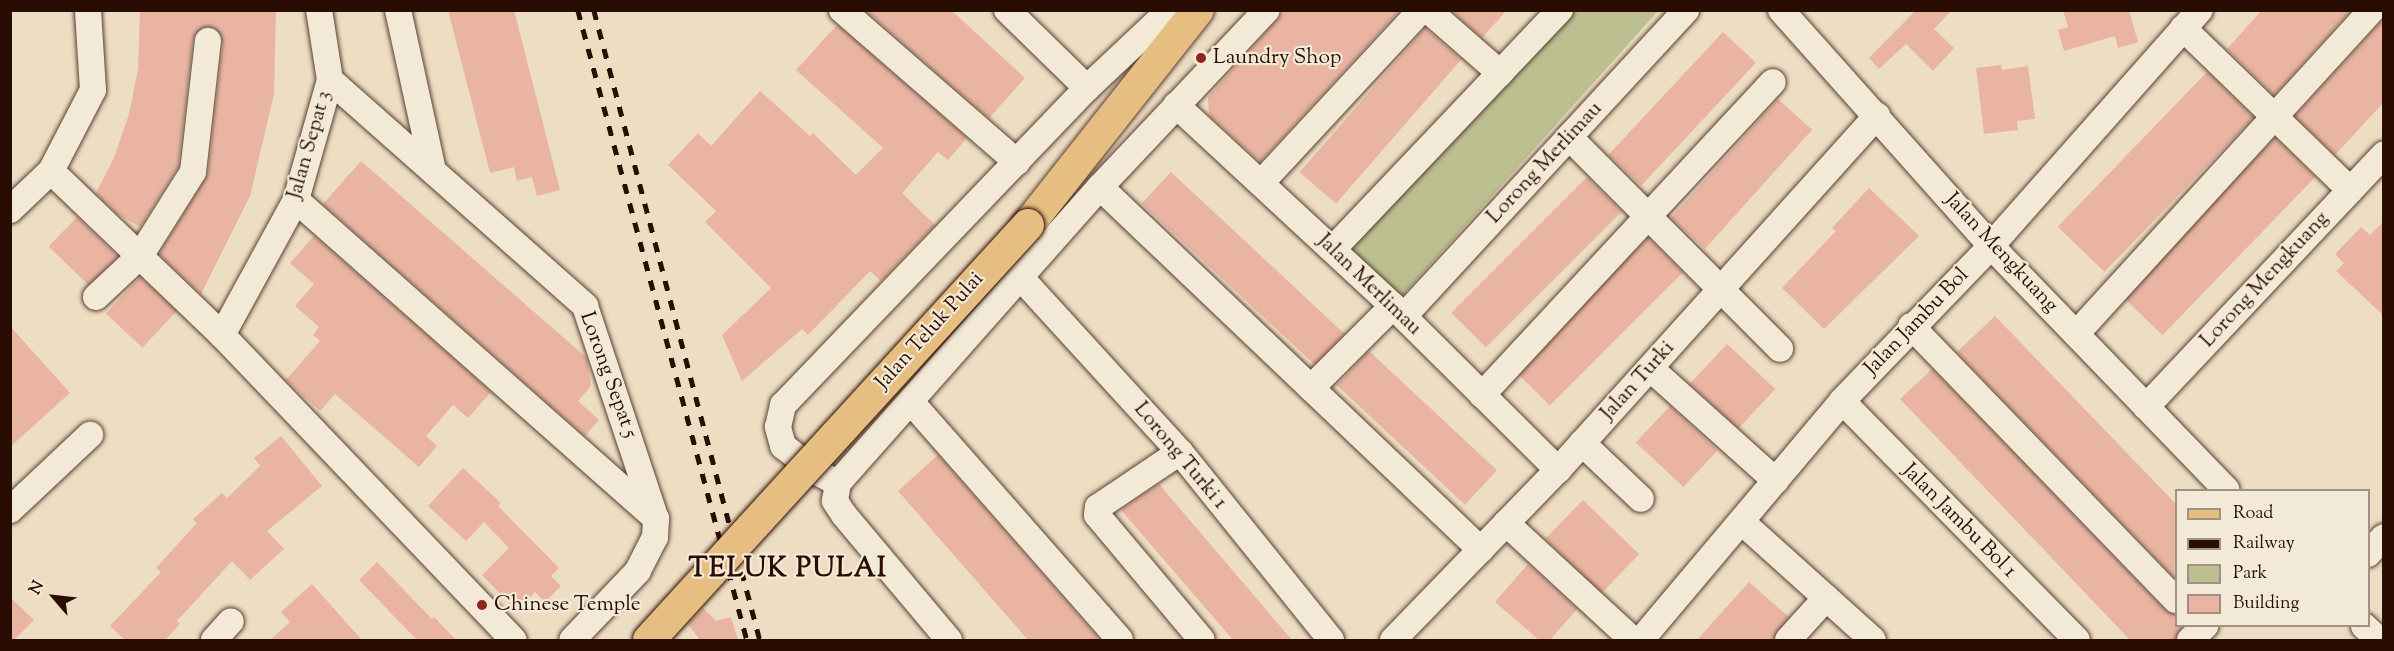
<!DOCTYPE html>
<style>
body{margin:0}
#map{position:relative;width:2394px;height:651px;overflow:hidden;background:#edddc2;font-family:"Sorts Mill Goudy",serif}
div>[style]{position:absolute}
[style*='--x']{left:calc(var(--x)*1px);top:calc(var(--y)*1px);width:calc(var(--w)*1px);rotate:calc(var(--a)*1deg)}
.green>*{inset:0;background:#bcc091}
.building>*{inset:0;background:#e9b5a2;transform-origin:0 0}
.roads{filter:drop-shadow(0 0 2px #5a4032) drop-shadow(0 0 2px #5a4032)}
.minor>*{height:26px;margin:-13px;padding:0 13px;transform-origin:13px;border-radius:13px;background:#f3e9d7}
.major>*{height:32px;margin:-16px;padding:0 16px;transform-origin:16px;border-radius:16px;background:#e6be81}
.rail>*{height:4.5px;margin-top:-2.25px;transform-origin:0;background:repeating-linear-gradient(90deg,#290c02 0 10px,transparent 0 20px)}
.bridges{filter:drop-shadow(0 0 2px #290c02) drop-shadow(0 0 2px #290c02)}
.major-bridge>*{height:32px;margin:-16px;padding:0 16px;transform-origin:16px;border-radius:16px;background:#e6be81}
.dots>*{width:16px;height:16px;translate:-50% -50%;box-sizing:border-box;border:3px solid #f3e9d7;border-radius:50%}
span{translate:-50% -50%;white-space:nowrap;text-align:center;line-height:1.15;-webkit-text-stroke:4.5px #f3e9d7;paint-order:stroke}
.poi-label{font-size:21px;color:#290c02}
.left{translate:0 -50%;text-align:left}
.street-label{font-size:21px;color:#290c02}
.district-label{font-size:27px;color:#290c02;font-weight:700;letter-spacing:1.5px}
.frame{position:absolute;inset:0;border:12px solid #290c02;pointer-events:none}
.legend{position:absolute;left:2175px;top:489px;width:195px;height:138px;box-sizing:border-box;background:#f3e9d7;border:2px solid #a29182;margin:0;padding:8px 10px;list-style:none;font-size:18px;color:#290c02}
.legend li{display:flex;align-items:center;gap:12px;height:30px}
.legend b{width:30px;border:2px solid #a29182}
.north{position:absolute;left:24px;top:567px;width:60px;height:60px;-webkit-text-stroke:4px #f3e9d7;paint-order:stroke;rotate:298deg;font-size:16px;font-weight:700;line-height:24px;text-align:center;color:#290c02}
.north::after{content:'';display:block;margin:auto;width:21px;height:27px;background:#290c02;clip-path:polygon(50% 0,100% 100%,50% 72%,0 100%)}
</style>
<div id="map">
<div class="green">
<i style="clip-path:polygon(1565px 11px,1658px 11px,1393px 306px,1335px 257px)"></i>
</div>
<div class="building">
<i style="clip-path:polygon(140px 10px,276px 10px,274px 94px,250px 196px,201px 294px,159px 254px,208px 174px,223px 43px,216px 29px,203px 27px,193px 39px,178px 167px,140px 227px,117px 214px,96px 193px,114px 158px,129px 114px,138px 69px)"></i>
<i style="clip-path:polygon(448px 10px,514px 10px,560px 190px,537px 196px,532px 177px,517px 181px,514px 167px,490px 173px)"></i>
<i style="clip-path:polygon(865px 10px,951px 10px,1025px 78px,989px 118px)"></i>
<i style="clip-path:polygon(1286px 10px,1400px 10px,1260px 162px,1209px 115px,1208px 97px)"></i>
<i style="clip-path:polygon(1451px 10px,1507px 10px,1482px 38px)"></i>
<i style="clip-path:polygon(1916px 10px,1952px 10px,1934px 29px,1954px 48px,1933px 71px,1906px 44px,1879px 69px,1869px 58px)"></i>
<i style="clip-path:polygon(2063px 10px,2129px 10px,2138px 42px,2118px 48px,2115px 36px,2064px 51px,2058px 30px,2068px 27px)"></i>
<i style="clip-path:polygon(2262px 10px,2351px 10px,2274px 95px,2227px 49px)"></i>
<i style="clip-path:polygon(2384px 19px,2384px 102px,2335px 155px,2295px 116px)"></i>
<i style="clip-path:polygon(837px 25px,967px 138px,948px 160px,938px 152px,902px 193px,935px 225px,881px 281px,870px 271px,808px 335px,802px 329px,742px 381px,722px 335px,771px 288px,705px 222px,716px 211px,668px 165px,698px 133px,711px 146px,760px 91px,810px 136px,813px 133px,856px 175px,883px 148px,796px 70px)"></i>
<i style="left:1425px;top:28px;width:48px;height:191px;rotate:41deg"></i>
<i style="left:1723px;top:32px;width:45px;height:168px;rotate:43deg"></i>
<i style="clip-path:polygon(2001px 65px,2002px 70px,2028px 66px,2035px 119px,2017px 121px,2018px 130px,1984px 134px,1976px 68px)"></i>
<i style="left:2207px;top:72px;width:65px;height:215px;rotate:44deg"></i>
<i style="left:1778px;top:99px;width:46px;height:160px;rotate:42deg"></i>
<i style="left:2275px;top:138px;width:56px;height:220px;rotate:44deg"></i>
<i style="clip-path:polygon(361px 161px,587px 358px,591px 386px,578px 401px,599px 420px,585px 436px,323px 204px)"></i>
<i style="left:1171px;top:172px;width:237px;height:43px;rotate:43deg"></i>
<i style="left:1587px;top:177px;width:49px;height:192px;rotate:45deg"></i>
<i style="clip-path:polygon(1869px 188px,1919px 236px,1824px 329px,1782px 288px,1836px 231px,1832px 228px)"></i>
<i style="left:77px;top:217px;width:57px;height:41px;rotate:44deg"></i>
<i style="clip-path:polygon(2384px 221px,2384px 316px,2336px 271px,2344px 263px,2335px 254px,2361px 227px,2370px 235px)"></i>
<i style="clip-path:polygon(314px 236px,491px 392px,468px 418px,453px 405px,426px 436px,437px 446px,419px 467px,335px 394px,320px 411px,286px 380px,320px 341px,313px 335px,319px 327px,295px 306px,314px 284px,290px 263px)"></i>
<i style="left:1648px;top:238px;width:49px;height:188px;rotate:45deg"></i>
<i style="left:140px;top:277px;width:50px;height:50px;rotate:43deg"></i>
<i style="clip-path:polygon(1995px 316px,2176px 504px,2176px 579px,1957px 352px)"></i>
<i style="clip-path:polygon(10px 326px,70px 393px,10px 447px)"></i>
<i style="left:1727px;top:344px;width:66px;height:54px;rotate:43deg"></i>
<i style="left:1369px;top:351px;width:175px;height:47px;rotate:43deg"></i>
<i style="clip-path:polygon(1932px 369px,2165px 610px,2176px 615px,2176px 626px,2184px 626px,2175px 640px,2130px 640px,1900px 399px)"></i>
<i style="left:1670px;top:406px;width:65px;height:50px;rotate:43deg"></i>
<i style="clip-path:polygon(281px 436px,322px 486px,267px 531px,284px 549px,250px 580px,232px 561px,177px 621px,180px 624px,165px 640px,125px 640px,110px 626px,161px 572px,156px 568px,197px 523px,193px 519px,222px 493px,227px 498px,260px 466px,254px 458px)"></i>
<i style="clip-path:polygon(938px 455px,1100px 640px,1028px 640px,898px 491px)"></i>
<i style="clip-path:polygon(463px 468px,501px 503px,498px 506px,559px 568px,551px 576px,561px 586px,545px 602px,535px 592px,517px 611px,482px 575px,509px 548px,484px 522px,466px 541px,428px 506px)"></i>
<i style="clip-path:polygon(1159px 484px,1181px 510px,1292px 640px,1233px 640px,1121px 510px)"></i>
<i style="left:1583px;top:500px;width:78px;height:54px;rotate:44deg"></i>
<i style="clip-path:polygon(377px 562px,432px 619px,434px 617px,456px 640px,417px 640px,359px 580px)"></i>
<i style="clip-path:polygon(1528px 564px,1577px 609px,1550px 640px,1539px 640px,1495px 602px)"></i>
<i style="clip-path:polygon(1749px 582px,1789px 617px,1773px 640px,1697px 640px)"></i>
<i style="clip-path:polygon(312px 584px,362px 640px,270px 640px,290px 622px,281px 612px)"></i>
<i style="clip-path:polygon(10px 597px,34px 620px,14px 640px,10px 640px)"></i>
<i style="clip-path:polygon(703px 608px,716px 621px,731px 617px,738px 640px,700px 640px,688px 624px)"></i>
</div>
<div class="roads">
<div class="minor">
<i style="--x:398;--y:10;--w:165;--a:77.7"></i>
<i style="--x:842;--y:10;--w:232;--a:41"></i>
<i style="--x:1007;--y:10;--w:112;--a:44.3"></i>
<i style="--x:1428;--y:10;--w:96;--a:41.2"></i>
<i style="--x:1781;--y:10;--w:316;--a:48.3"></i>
<i style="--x:1991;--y:246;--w:339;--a:46"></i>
<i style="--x:2183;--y:28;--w:233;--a:44.1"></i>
<i style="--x:330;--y:80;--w:341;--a:41.5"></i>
<i style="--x:585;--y:306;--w:225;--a:71.6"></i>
<i style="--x:656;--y:519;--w:18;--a:93"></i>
<i style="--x:655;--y:537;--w:38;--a:117"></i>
<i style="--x:638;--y:571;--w:95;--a:133.7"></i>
<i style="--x:1176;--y:105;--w:296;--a:42.8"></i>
<i style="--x:1393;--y:306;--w:233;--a:44.8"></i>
<i style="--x:1569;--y:137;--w:299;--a:45.1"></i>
<i style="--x:51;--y:171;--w:237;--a:43.8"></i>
<i style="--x:222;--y:335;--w:422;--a:46.3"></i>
<i style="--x:1261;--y:183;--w:236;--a:-47.2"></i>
<i style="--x:1100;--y:187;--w:526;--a:43.61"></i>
<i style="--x:296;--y:200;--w:481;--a:41.5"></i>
<i style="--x:10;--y:210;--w:57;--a:-43.6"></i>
<i style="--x:51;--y:171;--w:91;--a:-62.6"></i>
<i style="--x:93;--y:90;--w:80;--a:-93.6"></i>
<i style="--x:1333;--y:249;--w:330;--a:-46.5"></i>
<i style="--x:1021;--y:278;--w:236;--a:47.6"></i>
<i style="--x:1180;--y:452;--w:241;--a:51.2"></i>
<i style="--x:96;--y:297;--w:60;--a:-43"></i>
<i style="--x:140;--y:256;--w:99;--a:-57.8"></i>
<i style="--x:193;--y:172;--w:132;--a:-83.5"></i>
<i style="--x:1404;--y:316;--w:416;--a:-47.3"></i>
<i style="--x:1911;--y:326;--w:381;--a:46"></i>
<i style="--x:2076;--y:334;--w:439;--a:-47.6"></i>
<i style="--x:222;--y:335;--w:154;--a:-61.3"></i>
<i style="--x:296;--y:200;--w:125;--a:-74.2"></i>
<i style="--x:330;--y:80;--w:71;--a:-98.9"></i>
<i style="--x:1650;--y:368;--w:169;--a:41.9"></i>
<i style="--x:1311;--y:388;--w:116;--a:-45"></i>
<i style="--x:1482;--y:395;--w:427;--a:-47.1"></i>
<i style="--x:1842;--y:401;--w:335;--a:45.5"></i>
<i style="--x:912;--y:403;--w:315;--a:48.7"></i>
<i style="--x:2146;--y:407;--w:347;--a:-46.7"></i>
<i style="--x:1582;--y:443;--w:81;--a:43.5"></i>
<i style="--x:1180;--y:452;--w:99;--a:146.1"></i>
<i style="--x:1098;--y:507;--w:8;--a:97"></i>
<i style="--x:1097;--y:515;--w:163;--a:50"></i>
<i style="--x:838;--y:483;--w:22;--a:-153"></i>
<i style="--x:818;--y:473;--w:44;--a:-142.4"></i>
<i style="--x:783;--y:446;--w:20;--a:-105"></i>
<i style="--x:778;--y:427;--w:23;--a:-77"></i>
<i style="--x:783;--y:405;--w:439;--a:-46.2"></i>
<i style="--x:1087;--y:88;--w:114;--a:-43.2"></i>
<i style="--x:10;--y:510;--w:110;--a:-43.2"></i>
<i style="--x:1742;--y:522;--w:176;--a:42"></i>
<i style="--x:1506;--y:523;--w:173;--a:42.7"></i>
<i style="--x:2368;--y:554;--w:23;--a:-47"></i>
<i style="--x:2364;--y:626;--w:21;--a:43"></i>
<i style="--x:214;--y:640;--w:25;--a:-48"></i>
<i style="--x:949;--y:640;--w:163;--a:-130"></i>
<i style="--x:844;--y:515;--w:17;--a:-123"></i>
<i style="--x:835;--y:501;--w:18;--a:-81"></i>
<i style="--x:838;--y:483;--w:395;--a:-48.5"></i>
<i style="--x:1100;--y:187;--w:243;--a:-46.7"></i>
<i style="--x:1393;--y:640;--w:237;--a:-45.9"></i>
<i style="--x:1558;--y:470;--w:477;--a:-48"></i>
<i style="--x:1641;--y:640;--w:312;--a:-49.9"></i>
<i style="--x:1842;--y:401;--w:215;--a:-46.1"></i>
<i style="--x:1991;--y:246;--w:315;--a:-48.5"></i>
<i style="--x:1788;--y:640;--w:57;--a:-47.9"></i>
<i style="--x:2190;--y:640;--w:21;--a:-43"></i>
</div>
<div class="major">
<i style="--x:1028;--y:225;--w:274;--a:-51.7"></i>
</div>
</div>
<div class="rail">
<i style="--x:578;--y:10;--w:652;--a:74.98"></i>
<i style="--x:594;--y:10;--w:652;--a:75.24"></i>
</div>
<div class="bridges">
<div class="major-bridge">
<i style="--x:649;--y:640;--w:562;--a:-47.6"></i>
</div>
</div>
<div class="dots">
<i style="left:1201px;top:58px;background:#8f2418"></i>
<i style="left:482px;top:605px;background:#8f2418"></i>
</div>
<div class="poi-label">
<span class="left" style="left:1213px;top:58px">Laundry Shop</span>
<span class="left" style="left:494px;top:605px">Chinese Temple</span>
</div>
<div class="street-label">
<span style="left:310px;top:145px;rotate:-74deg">Jalan Sepat 3</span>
<span style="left:1545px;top:163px;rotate:-47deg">Lorong Merlimau</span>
<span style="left:2001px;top:253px;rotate:47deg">Jalan Mengkuang</span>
<span style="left:2265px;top:280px;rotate:-47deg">Lorong Mengkuang</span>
<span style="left:1369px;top:285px;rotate:44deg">Jalan Merlimau</span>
<span style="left:1917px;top:322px;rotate:-46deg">Jalan Jambu Bol</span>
<span style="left:930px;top:331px;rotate:-48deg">Jalan Teluk Pulai</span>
<span style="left:608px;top:375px;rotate:70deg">Lorong Sepat 5</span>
<span style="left:1638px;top:381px;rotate:-48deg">Jalan Turki</span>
<span style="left:1180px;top:456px;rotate:50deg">Lorong Turki 1</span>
<span style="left:1959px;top:521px;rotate:45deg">Jalan Jambu Bol 1</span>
</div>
<div class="district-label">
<span style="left:788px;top:570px">TELUK PULAI</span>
</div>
<div class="frame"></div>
<ul class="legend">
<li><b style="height:8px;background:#e6be81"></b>Road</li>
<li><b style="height:8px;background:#290c02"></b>Railway</li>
<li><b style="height:16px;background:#bcc091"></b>Park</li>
<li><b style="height:16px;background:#e9b5a2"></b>Building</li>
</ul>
<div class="north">N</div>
</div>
